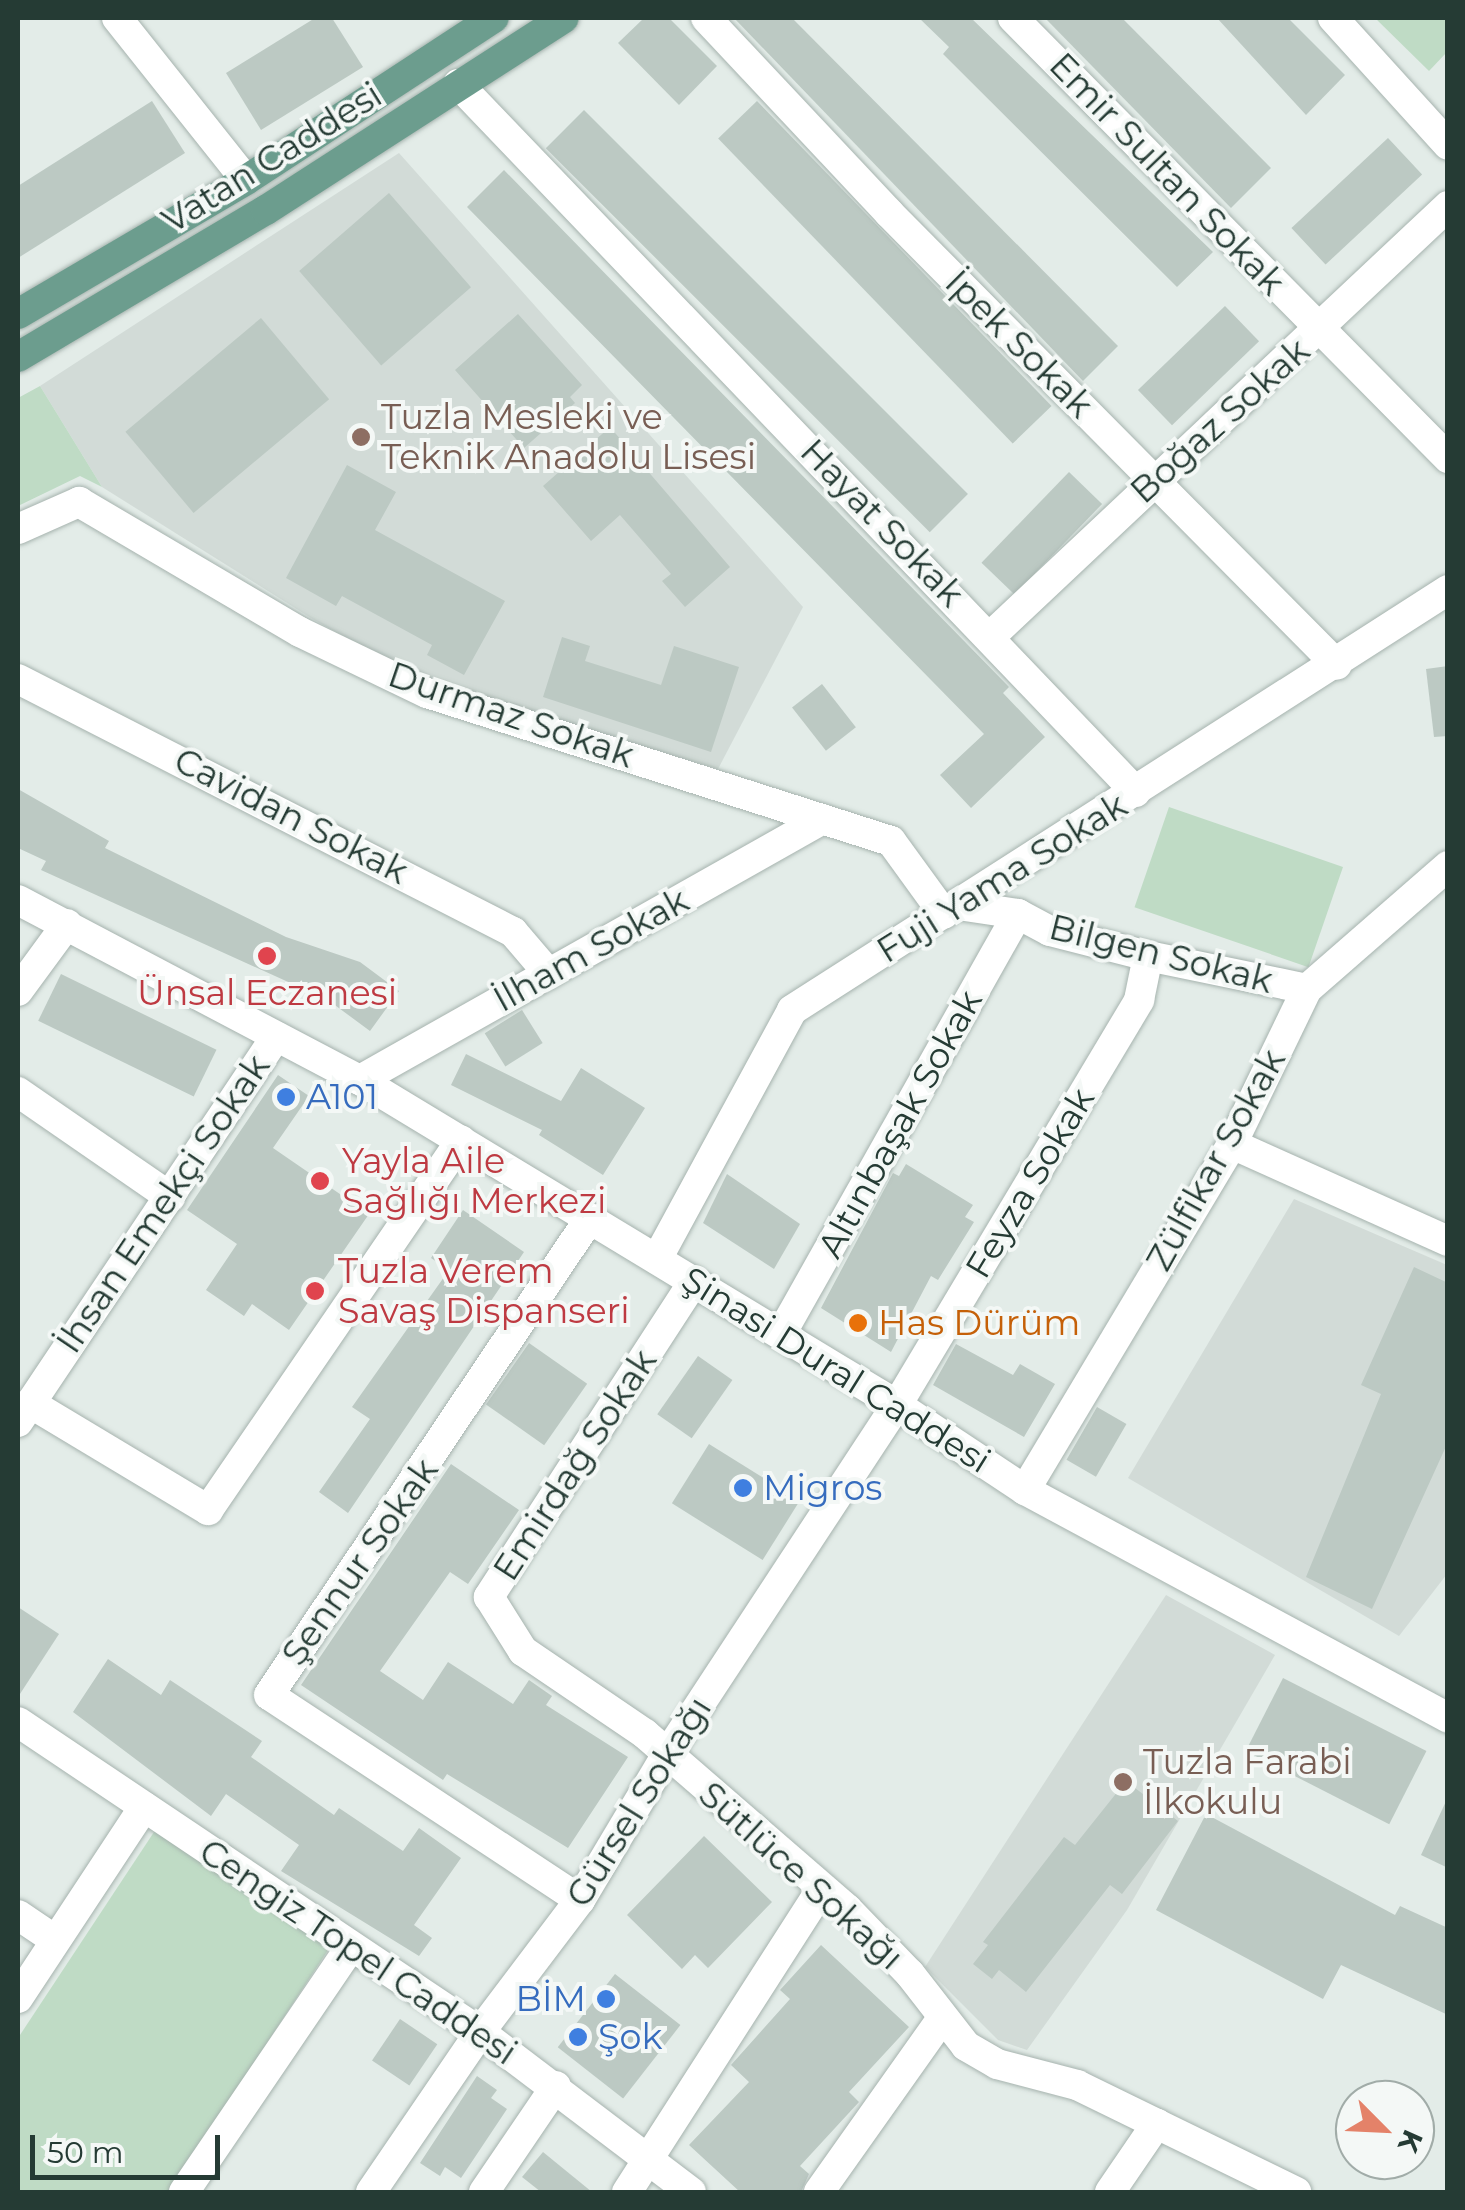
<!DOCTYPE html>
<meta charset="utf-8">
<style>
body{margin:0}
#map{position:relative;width:1465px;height:2210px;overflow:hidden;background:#e3ece8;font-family:Montserrat,sans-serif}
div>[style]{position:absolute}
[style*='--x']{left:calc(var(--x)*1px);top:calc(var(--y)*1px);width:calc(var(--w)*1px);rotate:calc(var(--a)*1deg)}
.built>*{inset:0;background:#d2dbd7}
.green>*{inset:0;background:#bfdbc5;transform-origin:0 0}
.building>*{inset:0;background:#bcc9c3;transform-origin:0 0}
.roads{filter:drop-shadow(0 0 2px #a6b3ae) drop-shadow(0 0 2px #a6b3ae)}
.minor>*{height:30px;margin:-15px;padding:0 15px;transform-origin:15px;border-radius:15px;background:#fff}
.major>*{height:30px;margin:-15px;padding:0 15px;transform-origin:15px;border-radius:15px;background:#6c9d8e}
.dots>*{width:28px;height:28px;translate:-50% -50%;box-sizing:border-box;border:5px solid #f4f8f6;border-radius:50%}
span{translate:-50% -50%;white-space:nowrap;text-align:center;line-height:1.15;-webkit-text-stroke:8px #f4f8f6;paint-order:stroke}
.street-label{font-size:35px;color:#253b34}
.education-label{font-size:35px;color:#785e54}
.left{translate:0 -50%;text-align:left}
.health-label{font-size:35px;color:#be3a42}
.shop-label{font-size:35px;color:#366cbe}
.right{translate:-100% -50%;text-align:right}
.food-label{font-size:35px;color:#c56008}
.frame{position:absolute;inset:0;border:20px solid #253b34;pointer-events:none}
.north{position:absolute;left:1335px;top:2080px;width:100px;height:100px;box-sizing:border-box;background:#f4f8f6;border:2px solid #a1aca8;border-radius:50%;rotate:114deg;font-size:28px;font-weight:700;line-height:40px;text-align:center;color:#253b34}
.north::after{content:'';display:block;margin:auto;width:35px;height:45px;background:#e48269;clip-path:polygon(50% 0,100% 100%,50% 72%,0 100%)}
.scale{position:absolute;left:30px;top:2135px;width:190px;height:45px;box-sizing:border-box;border:5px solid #253b34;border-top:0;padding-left:12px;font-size:30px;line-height:35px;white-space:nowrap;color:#253b34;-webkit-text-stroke:8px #f4f8f6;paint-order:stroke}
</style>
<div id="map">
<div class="built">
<i style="clip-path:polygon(399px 153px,803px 607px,718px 769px,423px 681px,311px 618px,102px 487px,40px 386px)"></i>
<i style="clip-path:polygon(1294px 1199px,1447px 1265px,1447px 1574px,1399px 1636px,1128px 1478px)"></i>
<i style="clip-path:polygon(1166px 1595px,1275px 1655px,1127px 1910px,1027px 2050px,998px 2040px,925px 1967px)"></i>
</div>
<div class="green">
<i style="clip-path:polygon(1375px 18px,1447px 18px,1447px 52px,1429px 71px)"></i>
<i style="clip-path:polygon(40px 386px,102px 487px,80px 476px,18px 506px,18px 398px)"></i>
<i style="left:1169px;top:807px;width:184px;height:106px;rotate:19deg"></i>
<i style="clip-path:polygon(156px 1829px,330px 1947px,169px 2192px,18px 2192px,18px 2038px)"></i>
</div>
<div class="building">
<i style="clip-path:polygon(315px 18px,332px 18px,363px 67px,261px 130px,226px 73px)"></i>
<i style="clip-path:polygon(644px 18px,669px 18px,717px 66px,679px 105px,618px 43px)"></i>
<i style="clip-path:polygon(734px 18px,792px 18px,1118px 346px,1083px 381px)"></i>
<i style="clip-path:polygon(919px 18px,971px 18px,1213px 252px,1177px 287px,943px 54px,949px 47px)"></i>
<i style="clip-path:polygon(1045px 18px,1122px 18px,1271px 168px,1231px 208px)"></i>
<i style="clip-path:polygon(1217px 18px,1288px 18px,1345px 75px,1306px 115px)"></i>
<i style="clip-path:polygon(152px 101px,185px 153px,18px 258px,18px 186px)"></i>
<i style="left:757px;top:101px;width:424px;height:54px;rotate:46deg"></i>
<i style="left:584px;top:110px;width:543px;height:54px;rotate:45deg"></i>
<i style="left:1388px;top:138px;width:50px;height:132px;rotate:47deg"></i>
<i style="clip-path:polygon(504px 170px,1009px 687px,1003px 693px,1045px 737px,971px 808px,940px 775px,984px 734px,467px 207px)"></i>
<i style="left:389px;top:193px;width:125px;height:119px;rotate:49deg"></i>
<i style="left:1225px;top:306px;width:49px;height:121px;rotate:46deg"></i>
<i style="clip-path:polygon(518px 314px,582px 385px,570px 397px,575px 403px,524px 448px,455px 370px)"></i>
<i style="left:261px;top:318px;width:106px;height:177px;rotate:50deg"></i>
<i style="clip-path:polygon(610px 427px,730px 567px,685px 607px,662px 581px,671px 574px,620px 515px,591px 541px,543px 486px)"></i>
<i style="clip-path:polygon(347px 465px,396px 492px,375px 530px,505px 601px,464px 675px,427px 655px,432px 645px,342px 596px,336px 606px,286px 578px)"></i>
<i style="left:1069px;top:472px;width:46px;height:126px;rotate:44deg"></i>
<i style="clip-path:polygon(562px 637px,590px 646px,585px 661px,661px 685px,674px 646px,739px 667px,711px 752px,543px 697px)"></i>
<i style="clip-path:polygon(1448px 666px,1448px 736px,1434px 737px,1426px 669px)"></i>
<i style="left:822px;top:684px;width:55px;height:38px;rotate:52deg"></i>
<i style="clip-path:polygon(18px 789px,109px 841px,105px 848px,286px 937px,360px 962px,399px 991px,370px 1031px,328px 1000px,41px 870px,46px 861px,18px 848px)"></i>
<i style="left:61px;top:974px;width:173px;height:52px;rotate:26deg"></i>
<i style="left:522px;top:1010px;width:39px;height:44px;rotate:58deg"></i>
<i style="clip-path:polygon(466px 1054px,561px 1101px,581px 1068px,645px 1108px,603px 1175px,539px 1135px,542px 1130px,451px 1085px)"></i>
<i style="clip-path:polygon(278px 1075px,309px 1096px,273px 1148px,369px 1214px,289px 1330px,252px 1304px,244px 1316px,206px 1290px,237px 1244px,187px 1210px)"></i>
<i style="clip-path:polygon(906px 1164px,973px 1205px,965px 1217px,974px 1222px,938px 1280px,931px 1276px,891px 1352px,821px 1308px,893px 1173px,899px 1176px)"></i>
<i style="clip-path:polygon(727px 1174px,800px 1224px,774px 1269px,703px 1223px)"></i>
<i style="clip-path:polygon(463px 1210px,524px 1252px,348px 1513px,319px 1492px,370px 1419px,352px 1407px,449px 1270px,431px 1258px)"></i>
<i style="clip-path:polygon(1414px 1267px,1448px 1283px,1448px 1442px,1372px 1609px,1306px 1577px,1381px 1394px,1361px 1385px)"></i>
<i style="left:529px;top:1343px;width:71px;height:75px;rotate:35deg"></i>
<i style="clip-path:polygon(956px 1344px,1013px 1375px,1020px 1364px,1055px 1384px,1024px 1437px,933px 1385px)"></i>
<i style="left:698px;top:1356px;width:42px;height:71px;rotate:35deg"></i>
<i style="left:1097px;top:1407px;width:34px;height:61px;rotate:30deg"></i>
<i style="left:709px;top:1444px;width:107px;height:70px;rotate:32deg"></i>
<i style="clip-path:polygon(451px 1464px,519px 1510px,468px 1584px,450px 1572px,380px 1671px,423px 1700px,448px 1662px,513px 1704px,529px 1680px,552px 1696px,546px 1705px,628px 1757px,568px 1848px,447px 1774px,443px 1780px,301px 1685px)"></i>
<i style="clip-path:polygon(18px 1607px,59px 1634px,18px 1697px)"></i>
<i style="clip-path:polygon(108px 1659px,161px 1695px,170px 1680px,262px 1741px,251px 1757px,334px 1815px,339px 1808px,403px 1851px,419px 1828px,461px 1858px,414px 1925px,432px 1938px,419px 1956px,281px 1871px,299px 1845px,226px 1794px,211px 1816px,73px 1712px)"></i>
<i style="left:1283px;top:1678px;width:161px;height:82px;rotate:27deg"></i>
<i style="clip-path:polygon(1126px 1781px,1178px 1821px,1122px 1894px,1110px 1885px,1026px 1992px,999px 1970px,992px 1979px,973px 1964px,988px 1945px,983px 1942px,1064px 1837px,1075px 1845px)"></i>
<i style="clip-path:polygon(1448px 1797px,1448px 1868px,1421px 1855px)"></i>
<i style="clip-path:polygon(1206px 1814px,1395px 1915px,1400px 1906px,1448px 1928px,1448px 2015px,1341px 1965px,1323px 1999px,1156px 1910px)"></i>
<i style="clip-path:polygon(704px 1836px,772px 1902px,708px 1968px,695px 1955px,682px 1969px,627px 1915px)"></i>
<i style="clip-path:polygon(821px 1945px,909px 2027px,849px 2092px,859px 2102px,800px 2166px,809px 2174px,801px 2192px,740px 2192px,689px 2145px,749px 2082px,731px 2065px,790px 1999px,780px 1990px)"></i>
<i style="left:615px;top:1974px;width:83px;height:93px;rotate:38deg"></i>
<i style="left:400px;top:2019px;width:45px;height:50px;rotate:34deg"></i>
<i style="clip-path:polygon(477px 2076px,497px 2090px,491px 2098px,507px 2109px,461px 2178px,445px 2167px,440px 2176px,420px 2163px)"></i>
<i style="clip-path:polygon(543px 2152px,592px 2192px,541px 2192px,522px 2177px)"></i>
</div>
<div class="roads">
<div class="minor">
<i style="--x:117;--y:18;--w:207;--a:51.5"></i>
<i style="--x:706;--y:18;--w:267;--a:46.8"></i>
<i style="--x:889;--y:213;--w:636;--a:45.25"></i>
<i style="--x:1013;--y:18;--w:619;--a:45.33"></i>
<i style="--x:1333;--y:18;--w:171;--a:47.8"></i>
<i style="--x:458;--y:84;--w:980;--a:46.24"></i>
<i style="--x:18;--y:529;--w:67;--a:-23.9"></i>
<i style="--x:79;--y:502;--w:256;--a:30.5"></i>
<i style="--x:300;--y:632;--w:141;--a:25.7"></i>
<i style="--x:427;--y:693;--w:487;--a:17.7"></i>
<i style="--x:891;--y:841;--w:90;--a:54"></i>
<i style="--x:992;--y:635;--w:626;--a:-43.25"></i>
<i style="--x:18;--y:679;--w:556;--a:27.07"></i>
<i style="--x:513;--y:932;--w:55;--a:49.4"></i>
<i style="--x:18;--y:900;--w:386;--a:27.8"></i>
<i style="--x:360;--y:1080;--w:628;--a:31.18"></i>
<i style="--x:897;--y:1405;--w:154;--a:33.6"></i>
<i style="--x:1025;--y:1490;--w:481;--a:28.3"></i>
<i style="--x:958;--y:905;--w:61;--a:8.5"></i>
<i style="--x:1018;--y:914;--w:36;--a:28"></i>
<i style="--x:1050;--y:931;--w:101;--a:14.3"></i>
<i style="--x:1148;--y:956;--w:162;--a:11.7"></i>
<i style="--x:18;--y:991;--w:83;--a:-53.8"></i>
<i style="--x:360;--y:1080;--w:531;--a:-29.41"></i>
<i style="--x:18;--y:1092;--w:185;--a:34.6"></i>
<i style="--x:1232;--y:1144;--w:237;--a:24.2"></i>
<i style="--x:657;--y:1259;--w:283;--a:-61.5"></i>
<i style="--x:792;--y:1010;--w:779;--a:-32.63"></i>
<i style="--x:694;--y:1281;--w:377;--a:123"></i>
<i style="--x:489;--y:1597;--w:64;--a:57.8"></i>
<i style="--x:523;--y:1651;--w:148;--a:34.2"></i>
<i style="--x:645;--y:1734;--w:267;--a:40.9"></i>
<i style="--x:847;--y:1909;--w:91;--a:45.9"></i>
<i style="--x:910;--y:1974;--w:91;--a:52.1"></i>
<i style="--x:966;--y:2046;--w:36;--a:30"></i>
<i style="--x:997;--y:2064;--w:83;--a:14.7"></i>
<i style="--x:1077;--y:2085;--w:244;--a:26"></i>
<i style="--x:781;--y:1334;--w:482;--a:-60.6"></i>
<i style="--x:30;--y:1403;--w:208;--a:31"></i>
<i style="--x:208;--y:1510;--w:448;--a:-55.6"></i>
<i style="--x:18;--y:1422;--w:464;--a:-56.2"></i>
<i style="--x:1025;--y:1490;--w:403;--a:-59.1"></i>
<i style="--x:1232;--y:1144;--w:172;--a:-64.2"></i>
<i style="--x:1307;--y:989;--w:187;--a:-41.1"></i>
<i style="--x:18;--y:1722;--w:556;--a:33.86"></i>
<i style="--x:480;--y:2032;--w:265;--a:37.2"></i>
<i style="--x:580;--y:1900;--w:372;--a:-146.6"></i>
<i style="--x:269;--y:1695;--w:575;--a:-56.06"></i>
<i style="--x:18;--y:1915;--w:45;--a:34"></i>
<i style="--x:18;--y:1998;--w:229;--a:-56.6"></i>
<i style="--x:184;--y:2192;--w:297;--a:-55.8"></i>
<i style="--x:371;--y:2192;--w:194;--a:-55.7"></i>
<i style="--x:480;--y:2032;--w:166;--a:-52.9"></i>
<i style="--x:580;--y:1900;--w:168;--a:-59.2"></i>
<i style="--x:666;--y:1756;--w:420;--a:-56.7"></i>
<i style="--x:897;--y:1405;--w:472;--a:-59.1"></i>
<i style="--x:1139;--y:1000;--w:45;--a:-78.4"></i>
<i style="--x:484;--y:2192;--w:128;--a:-55.8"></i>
<i style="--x:627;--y:2192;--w:359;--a:-57.3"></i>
<i style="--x:819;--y:2192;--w:214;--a:-54.7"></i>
<i style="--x:1110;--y:2192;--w:83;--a:-55.7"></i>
</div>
<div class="major">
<i style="--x:18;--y:314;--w:264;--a:-30.4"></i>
<i style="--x:246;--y:180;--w:296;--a:-33.2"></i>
<i style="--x:18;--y:357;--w:288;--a:-30.7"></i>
<i style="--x:266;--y:210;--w:354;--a:-32.8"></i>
</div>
</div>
<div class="dots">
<i style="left:361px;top:437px;background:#8d6e63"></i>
<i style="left:267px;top:956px;background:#e0444e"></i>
<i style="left:286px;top:1097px;background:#3f7fe0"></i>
<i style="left:320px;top:1181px;background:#e0444e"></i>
<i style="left:315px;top:1291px;background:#e0444e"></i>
<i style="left:858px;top:1323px;background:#e8710a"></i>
<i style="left:743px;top:1488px;background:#3f7fe0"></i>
<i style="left:1123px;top:1782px;background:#8d6e63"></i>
<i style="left:606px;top:1999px;background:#3f7fe0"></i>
<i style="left:578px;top:2037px;background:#3f7fe0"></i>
</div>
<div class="street-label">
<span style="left:272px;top:158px;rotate:-32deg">Vatan Caddesi</span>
<span style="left:1167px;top:174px;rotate:46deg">Emir Sultan Sokak</span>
<span style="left:1019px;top:344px;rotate:45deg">İpek Sokak</span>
<span style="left:1220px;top:421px;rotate:-42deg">Boğaz Sokak</span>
<span style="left:882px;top:523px;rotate:46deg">Hayat Sokak</span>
<span style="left:511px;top:715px;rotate:19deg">Durmaz Sokak</span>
<span style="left:291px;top:816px;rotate:27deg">Cavidan Sokak</span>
<span style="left:1002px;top:878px;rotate:-32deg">Fuji Yama Sokak</span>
<span style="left:591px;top:950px;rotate:-29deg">İlham Sokak</span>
<span style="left:1161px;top:954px;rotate:14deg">Bilgen Sokak</span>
<span style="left:900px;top:1124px;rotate:-61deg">Altınbaşak Sokak</span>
<span style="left:1216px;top:1160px;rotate:-61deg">Zülfikar Sokak</span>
<span style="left:1030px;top:1183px;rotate:-59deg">Feyza Sokak</span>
<span style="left:163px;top:1204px;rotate:-56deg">İhsan Emekçi Sokak</span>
<span style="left:836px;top:1370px;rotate:32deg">Şinasi Dural Caddesi</span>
<span style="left:575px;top:1465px;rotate:-57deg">Emirdağ Sokak</span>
<span style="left:360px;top:1562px;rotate:-55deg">Şennur Sokak</span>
<span style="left:639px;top:1802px;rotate:-58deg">Gürsel Sokağı</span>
<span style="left:801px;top:1876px;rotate:42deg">Sütlüce Sokağı</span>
<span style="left:358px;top:1952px;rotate:34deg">Cengiz Topel Caddesi</span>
</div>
<div class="education-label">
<span class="left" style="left:381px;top:437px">Tuzla Mesleki ve<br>Teknik Anadolu Lisesi</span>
<span class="left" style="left:1143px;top:1782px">Tuzla Farabi<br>İlkokulu</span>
</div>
<div class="health-label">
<span style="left:267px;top:993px">Ünsal Eczanesi</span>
<span class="left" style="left:342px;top:1181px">Yayla Aile<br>Sağlığı Merkezi</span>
<span class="left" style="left:338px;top:1291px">Tuzla Verem<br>Savaş Dispanseri</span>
</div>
<div class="shop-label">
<span class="left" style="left:306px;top:1097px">A101</span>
<span class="left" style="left:763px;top:1488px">Migros</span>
<span class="right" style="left:586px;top:1999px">BİM</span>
<span class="left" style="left:598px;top:2037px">Şok</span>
</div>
<div class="food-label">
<span class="left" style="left:878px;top:1323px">Has Dürüm</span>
</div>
<div class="frame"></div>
<div class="north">K</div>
<div class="scale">50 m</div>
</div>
